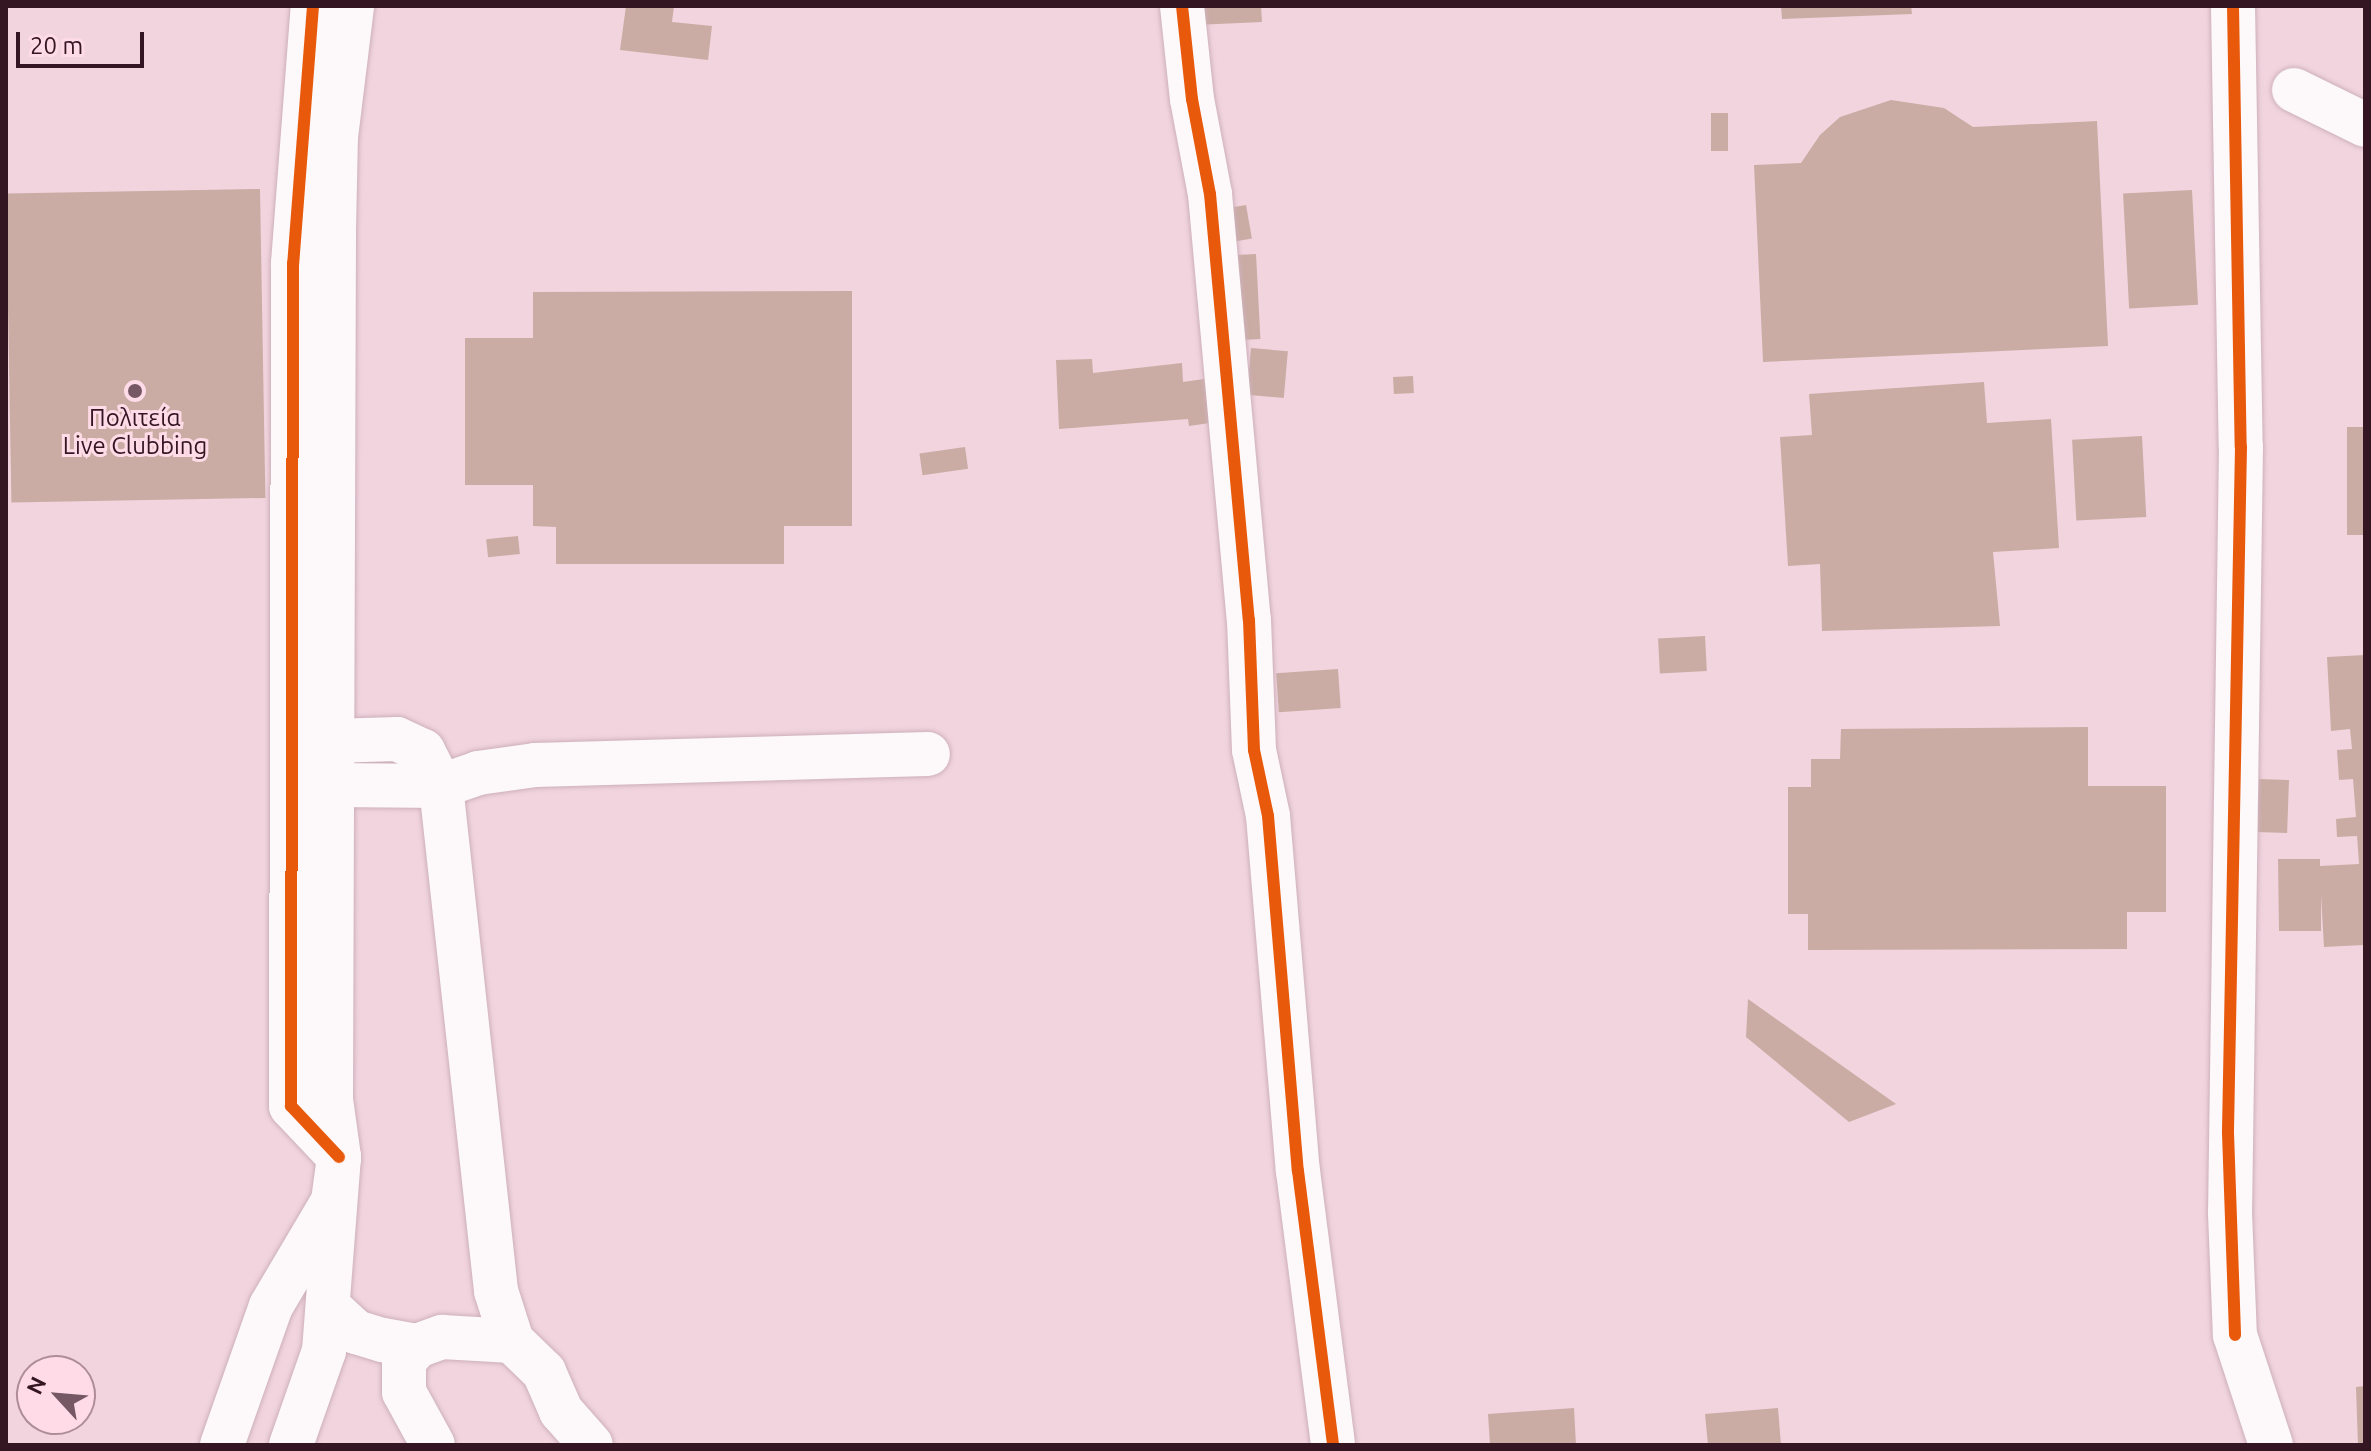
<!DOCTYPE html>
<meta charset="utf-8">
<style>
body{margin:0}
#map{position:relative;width:2371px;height:1451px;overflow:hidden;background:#f1d4de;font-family:Ubuntu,sans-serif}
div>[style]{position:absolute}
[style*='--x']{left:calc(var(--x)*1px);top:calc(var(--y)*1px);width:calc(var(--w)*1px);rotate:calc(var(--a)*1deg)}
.building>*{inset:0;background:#caaca4;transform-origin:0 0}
.roads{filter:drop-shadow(0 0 2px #cdb0bb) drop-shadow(0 0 2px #cdb0bb)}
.minor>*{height:44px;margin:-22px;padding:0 22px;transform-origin:22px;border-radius:22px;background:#fdf9fa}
.cycleway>*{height:12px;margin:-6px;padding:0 6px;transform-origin:6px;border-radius:6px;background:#e8590c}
.dots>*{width:22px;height:22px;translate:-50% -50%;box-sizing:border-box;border:4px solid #ffdbe7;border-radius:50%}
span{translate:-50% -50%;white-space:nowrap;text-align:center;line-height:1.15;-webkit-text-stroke:6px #ffdbe7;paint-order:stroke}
.poi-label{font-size:24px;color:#341522}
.frame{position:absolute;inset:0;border:8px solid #341522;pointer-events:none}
.north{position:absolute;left:16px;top:1355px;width:80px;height:80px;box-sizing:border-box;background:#ffdbe7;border:2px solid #ae8c98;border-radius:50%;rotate:296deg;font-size:22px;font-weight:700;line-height:32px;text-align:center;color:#341522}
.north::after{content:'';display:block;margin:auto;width:28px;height:36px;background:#765864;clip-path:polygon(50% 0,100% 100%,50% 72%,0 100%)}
.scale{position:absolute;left:16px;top:32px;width:128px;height:36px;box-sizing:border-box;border:4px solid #341522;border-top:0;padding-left:10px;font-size:24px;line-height:28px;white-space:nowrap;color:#341522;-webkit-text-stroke:6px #ffdbe7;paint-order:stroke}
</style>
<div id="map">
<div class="building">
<i style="clip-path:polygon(626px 6px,674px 6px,672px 22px,712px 26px,708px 60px,620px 50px)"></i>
<i style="clip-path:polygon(1195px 6px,1261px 6px,1262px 22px,1195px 25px)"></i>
<i style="clip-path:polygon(1781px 6px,1911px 6px,1912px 14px,1782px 19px)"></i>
<i style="clip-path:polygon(1891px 100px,1944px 108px,1973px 127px,2097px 121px,2108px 346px,1763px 362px,1754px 165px,1801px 163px,1820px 135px,1840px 117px)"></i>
<i style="left:1711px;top:113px;width:17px;height:38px"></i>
<i style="left:260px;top:189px;width:309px;height:254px;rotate:89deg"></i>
<i style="left:2192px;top:190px;width:115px;height:69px;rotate:87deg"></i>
<i style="left:1246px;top:205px;width:34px;height:32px;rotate:80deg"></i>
<i style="left:1256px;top:254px;width:85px;height:34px;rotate:87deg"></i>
<i style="clip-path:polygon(852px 291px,852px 526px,784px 526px,784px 564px,556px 564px,556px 527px,533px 526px,533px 485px,465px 485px,465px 338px,533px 338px,533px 292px)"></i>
<i style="left:1251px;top:348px;width:37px;height:47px;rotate:5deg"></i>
<i style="clip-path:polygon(1092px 359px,1093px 373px,1182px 363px,1183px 382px,1204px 379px,1210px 423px,1189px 426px,1188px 419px,1059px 429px,1056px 360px)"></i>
<i style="left:1413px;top:376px;width:17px;height:20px;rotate:87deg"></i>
<i style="clip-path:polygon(1984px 382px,1987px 423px,2051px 419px,2059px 548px,1993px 552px,2000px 626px,1822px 631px,1820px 564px,1788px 566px,1780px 437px,1812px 435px,1809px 394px)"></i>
<i style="left:2347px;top:427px;width:18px;height:108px"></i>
<i style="left:2142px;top:436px;width:81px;height:70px;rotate:87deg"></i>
<i style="left:965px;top:447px;width:22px;height:46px;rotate:82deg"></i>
<i style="left:518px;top:536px;width:18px;height:32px;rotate:84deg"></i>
<i style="left:1705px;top:636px;width:35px;height:47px;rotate:87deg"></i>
<i style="clip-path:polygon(2365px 655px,2365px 933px,2363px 945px,2324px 947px,2321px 895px,2321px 931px,2279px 931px,2278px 859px,2320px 859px,2320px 866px,2359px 864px,2357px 836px,2337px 837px,2336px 819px,2356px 817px,2353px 779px,2339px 780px,2337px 750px,2352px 749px,2350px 729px,2331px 731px,2327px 657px)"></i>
<i style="left:1338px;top:669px;width:39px;height:62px;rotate:86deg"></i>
<i style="clip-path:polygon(2088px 727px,2088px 786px,2166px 786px,2166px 912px,2127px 912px,2127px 949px,1808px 950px,1808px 914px,1788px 914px,1788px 787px,1811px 787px,1811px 759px,1840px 759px,1841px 729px)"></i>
<i style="left:2259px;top:779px;width:30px;height:53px;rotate:2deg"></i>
<i style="clip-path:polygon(1748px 999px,1896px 1104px,1849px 1122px,1746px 1037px)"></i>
<i style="clip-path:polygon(2365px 1386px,2365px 1445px,2358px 1445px,2356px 1387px)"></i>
<i style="clip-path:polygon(1574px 1408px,1576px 1445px,1490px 1445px,1488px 1414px)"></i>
<i style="clip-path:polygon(1778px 1408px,1781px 1445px,1708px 1445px,1705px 1414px)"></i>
</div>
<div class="roads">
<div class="minor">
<i style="--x:1182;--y:6;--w:94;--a:83.9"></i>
<i style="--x:1192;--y:99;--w:97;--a:79.3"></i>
<i style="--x:1210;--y:194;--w:428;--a:84.8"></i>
<i style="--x:1249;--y:620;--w:130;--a:87.8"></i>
<i style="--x:1254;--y:750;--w:67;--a:78"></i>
<i style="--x:1268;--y:816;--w:356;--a:85.2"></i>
<i style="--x:1298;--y:1171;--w:276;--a:82.7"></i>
<i style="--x:2233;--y:6;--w:441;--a:89"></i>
<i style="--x:2241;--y:447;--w:766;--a:90.82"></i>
<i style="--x:2230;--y:1213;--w:122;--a:87.7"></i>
<i style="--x:2235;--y:1335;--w:116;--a:71.9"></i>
<i style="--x:2294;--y:90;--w:79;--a:26.2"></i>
<i style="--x:332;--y:741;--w:65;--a:-1.8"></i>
<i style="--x:397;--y:739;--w:29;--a:25"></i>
<i style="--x:423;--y:751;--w:39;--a:63"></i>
<i style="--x:441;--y:786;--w:508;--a:83.78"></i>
<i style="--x:496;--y:1291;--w:52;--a:72.3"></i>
<i style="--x:332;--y:785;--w:109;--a:0.5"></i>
<i style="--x:441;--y:786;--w:39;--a:-19"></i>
<i style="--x:478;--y:773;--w:58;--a:-8"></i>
<i style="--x:535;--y:765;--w:393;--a:-1.6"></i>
<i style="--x:331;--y:1309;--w:34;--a:43"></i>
<i style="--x:356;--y:1332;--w:28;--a:17"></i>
<i style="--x:383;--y:1340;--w:35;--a:10"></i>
<i style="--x:417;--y:1346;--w:27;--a:-20"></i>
<i style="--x:442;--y:1337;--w:70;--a:3.3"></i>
<i style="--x:512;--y:1341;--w:45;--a:44.1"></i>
<i style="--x:544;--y:1372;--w:43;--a:66.4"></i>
<i style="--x:561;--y:1411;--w:45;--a:48.6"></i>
<i style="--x:417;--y:1346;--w:20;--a:131"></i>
<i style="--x:404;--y:1361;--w:31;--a:90"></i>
<i style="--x:404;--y:1392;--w:60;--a:61.3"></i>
<i style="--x:222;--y:1445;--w:147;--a:-70.6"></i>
<i style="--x:271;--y:1306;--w:122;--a:-59.4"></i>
<i style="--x:333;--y:1201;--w:44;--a:-82.2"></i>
<i style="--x:339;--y:1157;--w:70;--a:-133.3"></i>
<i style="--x:291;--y:1106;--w:843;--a:-89.86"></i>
<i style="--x:293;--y:263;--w:258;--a:-85.6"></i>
<i style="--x:291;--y:1445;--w:100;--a:-70.7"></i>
<i style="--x:324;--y:1351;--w:195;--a:-85.6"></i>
<i style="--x:339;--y:1157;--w:59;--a:-97.9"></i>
<i style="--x:331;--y:1099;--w:869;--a:-89.8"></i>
<i style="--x:334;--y:230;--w:93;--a:-88.8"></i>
<i style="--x:336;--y:137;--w:132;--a:-83"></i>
</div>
</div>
<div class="cycleway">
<i style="--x:313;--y:6;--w:258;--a:94.4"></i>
<i style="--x:293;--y:263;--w:843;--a:90.14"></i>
<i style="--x:291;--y:1106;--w:70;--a:46.7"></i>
<i style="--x:1182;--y:6;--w:94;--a:83.9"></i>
<i style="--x:1192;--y:99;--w:97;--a:79.3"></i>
<i style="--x:1210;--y:194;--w:428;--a:84.8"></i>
<i style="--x:1249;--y:620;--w:130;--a:87.8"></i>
<i style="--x:1254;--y:750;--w:67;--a:78"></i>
<i style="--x:1268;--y:816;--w:356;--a:85.2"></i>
<i style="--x:1298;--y:1171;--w:276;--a:82.7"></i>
<i style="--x:2233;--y:6;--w:441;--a:89"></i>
<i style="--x:2241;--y:447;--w:686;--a:91.09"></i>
<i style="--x:2228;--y:1133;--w:202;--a:88"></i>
</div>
<div class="dots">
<i style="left:135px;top:391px;background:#765864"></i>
</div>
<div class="poi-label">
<span style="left:135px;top:432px">Πολιτεία<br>Live Clubbing</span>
</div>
<div class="frame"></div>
<div class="north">N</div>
<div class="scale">20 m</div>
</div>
